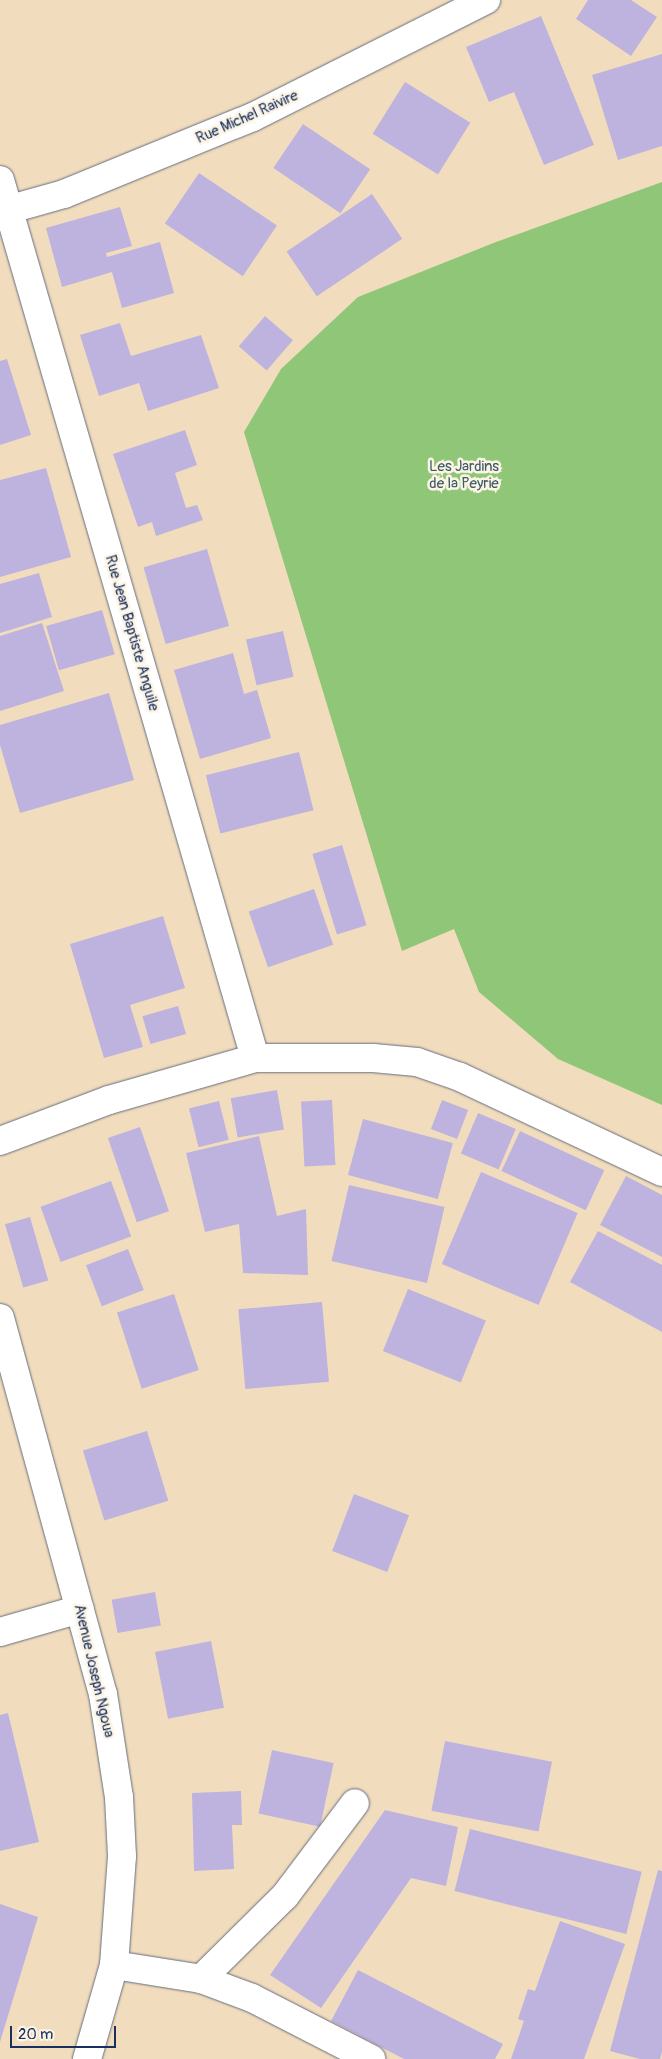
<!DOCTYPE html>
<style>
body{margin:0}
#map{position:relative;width:662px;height:2059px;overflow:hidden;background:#f1ddbd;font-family:Pangolin,sans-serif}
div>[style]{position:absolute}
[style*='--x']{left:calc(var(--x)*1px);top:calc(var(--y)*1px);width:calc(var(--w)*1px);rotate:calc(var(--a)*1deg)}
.green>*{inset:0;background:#90c678}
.building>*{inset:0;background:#bdb3de;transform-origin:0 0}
.roads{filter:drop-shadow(0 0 1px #666c7f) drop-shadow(0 0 1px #666c7f)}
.minor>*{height:28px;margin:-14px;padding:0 14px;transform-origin:14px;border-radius:14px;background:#fff}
.major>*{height:28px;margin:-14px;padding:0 14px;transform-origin:14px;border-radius:14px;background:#fff}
span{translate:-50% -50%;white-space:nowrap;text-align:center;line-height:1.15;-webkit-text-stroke:5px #fcf5e5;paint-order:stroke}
.street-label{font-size:15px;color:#1b2f5e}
.park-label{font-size:15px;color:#3e5c66}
.scale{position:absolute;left:10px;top:2026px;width:106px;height:22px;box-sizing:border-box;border:2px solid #1b2f5e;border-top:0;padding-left:6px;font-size:15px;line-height:18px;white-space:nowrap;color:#1b2f5e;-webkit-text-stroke:4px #fcf5e5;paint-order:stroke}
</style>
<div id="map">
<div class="green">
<i style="clip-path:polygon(662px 182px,662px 1105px,558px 1059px,479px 992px,454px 929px,402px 951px,244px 432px,281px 369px,358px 297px,496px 242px)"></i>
</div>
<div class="building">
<i style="clip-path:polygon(588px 0,631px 0,657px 17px,631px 56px,576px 19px)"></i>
<i style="clip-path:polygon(541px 16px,594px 145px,544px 165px,514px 92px,489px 102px,466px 47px)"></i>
<i style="clip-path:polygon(662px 54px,662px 146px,618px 160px,592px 75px)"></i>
<i style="left:405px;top:82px;width:77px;height:61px;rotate:32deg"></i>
<i style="left:303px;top:124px;width:81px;height:53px;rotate:34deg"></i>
<i style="left:199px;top:173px;width:94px;height:61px;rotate:34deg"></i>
<i style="left:372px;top:194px;width:54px;height:103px;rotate:56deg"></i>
<i style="clip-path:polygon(120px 207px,132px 246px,106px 253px,107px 257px,160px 242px,174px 293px,122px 308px,112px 272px,62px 287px,46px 228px)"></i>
<i style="left:265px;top:316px;width:37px;height:40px;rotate:41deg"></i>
<i style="clip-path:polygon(120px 323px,131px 356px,201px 335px,219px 388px,148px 411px,139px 383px,99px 396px,80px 335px)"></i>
<i style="clip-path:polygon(7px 359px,31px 435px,0 445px,0 361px)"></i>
<i style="clip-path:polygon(185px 430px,197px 465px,175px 473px,186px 508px,197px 505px,203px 520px,156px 536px,152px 522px,138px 527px,113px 454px)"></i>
<i style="clip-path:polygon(46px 468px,71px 557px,0 577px,0 480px)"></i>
<i style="left:207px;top:549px;width:80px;height:66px;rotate:74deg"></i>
<i style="clip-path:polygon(39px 573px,52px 617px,0 633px,0 584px)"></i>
<i style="left:102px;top:610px;width:46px;height:58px;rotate:74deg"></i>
<i style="clip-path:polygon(42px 623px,64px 691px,0 711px,0 636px)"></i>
<i style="left:283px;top:631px;width:47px;height:38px;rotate:77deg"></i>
<i style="clip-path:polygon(233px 653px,244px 694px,257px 690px,271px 738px,200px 759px,174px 670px)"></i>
<i style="clip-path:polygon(109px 693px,134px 780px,20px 813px,0 745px,0 725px)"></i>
<i style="left:299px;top:752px;width:60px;height:96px;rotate:76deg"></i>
<i style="left:342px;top:845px;width:84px;height:31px;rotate:73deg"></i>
<i style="left:314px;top:889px;width:59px;height:69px;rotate:71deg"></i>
<i style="clip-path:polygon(163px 916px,185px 988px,130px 1005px,143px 1047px,104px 1058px,70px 944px)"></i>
<i style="left:178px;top:1006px;width:29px;height:37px;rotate:74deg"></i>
<i style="left:277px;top:1090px;width:40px;height:47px;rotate:80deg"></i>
<i style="left:332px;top:1100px;width:65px;height:31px;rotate:87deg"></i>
<i style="left:442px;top:1100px;width:28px;height:31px;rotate:21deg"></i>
<i style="left:219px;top:1101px;width:40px;height:31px;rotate:76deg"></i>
<i style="left:478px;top:1113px;width:41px;height:44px;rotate:23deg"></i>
<i style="left:363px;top:1119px;width:93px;height:58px;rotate:15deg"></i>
<i style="left:140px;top:1127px;width:89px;height:34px;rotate:71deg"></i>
<i style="left:520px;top:1131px;width:93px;height:44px;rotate:25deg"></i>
<i style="clip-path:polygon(259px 1136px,277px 1216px,306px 1209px,308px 1275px,243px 1273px,239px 1224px,205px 1232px,186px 1153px)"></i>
<i style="left:481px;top:1172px;width:105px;height:100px;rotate:23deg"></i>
<i style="clip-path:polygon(626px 1176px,662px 1195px,662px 1257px,600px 1225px)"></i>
<i style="left:111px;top:1181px;width:59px;height:75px;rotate:70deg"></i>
<i style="left:349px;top:1185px;width:98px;height:78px;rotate:13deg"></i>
<i style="left:30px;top:1217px;width:66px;height:26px;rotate:74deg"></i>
<i style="clip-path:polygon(598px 1231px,662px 1265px,662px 1332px,570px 1282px)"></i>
<i style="left:128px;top:1249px;width:44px;height:45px;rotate:69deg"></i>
<i style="left:408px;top:1289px;width:84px;height:67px;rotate:22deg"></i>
<i style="left:174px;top:1294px;width:80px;height:60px;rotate:72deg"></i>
<i style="left:322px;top:1302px;width:80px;height:84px;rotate:85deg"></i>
<i style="left:147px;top:1431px;width:73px;height:67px;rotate:73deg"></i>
<i style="left:354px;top:1494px;width:59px;height:61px;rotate:21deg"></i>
<i style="left:155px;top:1592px;width:34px;height:44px;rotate:80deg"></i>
<i style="left:211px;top:1641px;width:68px;height:57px;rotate:79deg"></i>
<i style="clip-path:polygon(8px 1713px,39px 1842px,0 1851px,0 1715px)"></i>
<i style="left:445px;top:1741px;width:109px;height:71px;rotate:11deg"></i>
<i style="left:272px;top:1750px;width:63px;height:65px;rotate:12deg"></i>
<i style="clip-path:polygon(241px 1791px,242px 1825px,232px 1825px,234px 1869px,194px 1871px,192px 1793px)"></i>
<i style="clip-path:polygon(385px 1810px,458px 1827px,446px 1886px,411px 1878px,321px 2008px,270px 1975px)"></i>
<i style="left:470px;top:1829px;width:177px;height:64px;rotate:14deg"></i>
<i style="clip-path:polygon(658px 1870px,662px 1871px,662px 2052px,660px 2059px,640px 2059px,610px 2051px)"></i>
<i style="clip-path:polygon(0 1904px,38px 1917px,0 2042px)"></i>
<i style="clip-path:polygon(560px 1921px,625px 1944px,584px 2059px,511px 2059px,524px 2021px,518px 2019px,528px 1989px,535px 1991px)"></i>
<i style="clip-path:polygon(358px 1970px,503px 2044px,495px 2059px,404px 2059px,331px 2021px)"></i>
</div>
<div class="roads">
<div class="minor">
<i style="--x:0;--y:180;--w:914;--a:73.8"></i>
<i style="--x:0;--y:212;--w:66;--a:-15.7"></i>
<i style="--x:64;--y:194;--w:204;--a:-22.2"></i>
<i style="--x:253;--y:117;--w:261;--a:-26.7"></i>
<i style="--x:0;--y:1141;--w:116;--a:-20.6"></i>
<i style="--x:109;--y:1100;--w:152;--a:-16"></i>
<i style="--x:255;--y:1058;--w:118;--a:0"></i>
<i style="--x:373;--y:1058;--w:44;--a:5.2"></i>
<i style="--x:417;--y:1062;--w:46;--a:19.2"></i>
<i style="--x:460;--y:1077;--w:223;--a:25.2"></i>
<i style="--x:0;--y:1632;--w:83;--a:-16"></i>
<i style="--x:114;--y:1965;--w:88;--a:9.1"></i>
<i style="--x:201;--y:1979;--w:54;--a:20.4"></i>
<i style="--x:252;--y:1998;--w:134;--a:27.1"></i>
<i style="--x:201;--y:1979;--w:118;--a:-44.7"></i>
<i style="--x:285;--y:1896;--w:116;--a:-53"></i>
</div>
<div class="major">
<i style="--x:0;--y:1318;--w:390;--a:74.7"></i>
<i style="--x:103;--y:1694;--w:104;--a:81.2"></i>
<i style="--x:119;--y:1797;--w:59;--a:87.1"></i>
<i style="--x:122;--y:1856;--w:109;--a:94.2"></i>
<i style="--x:114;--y:1965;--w:98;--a:106"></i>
</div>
</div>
<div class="street-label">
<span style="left:247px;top:117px;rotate:-24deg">Rue Michel Raivire</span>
<span style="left:132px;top:633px;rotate:74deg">Rue Jean Baptiste Anguile</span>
<span style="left:94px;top:1671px;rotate:77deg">Avenue Joseph Ngoua</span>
</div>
<div class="park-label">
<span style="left:464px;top:475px">Les Jardins<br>de la Peyrie</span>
</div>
<div class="scale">20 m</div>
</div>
